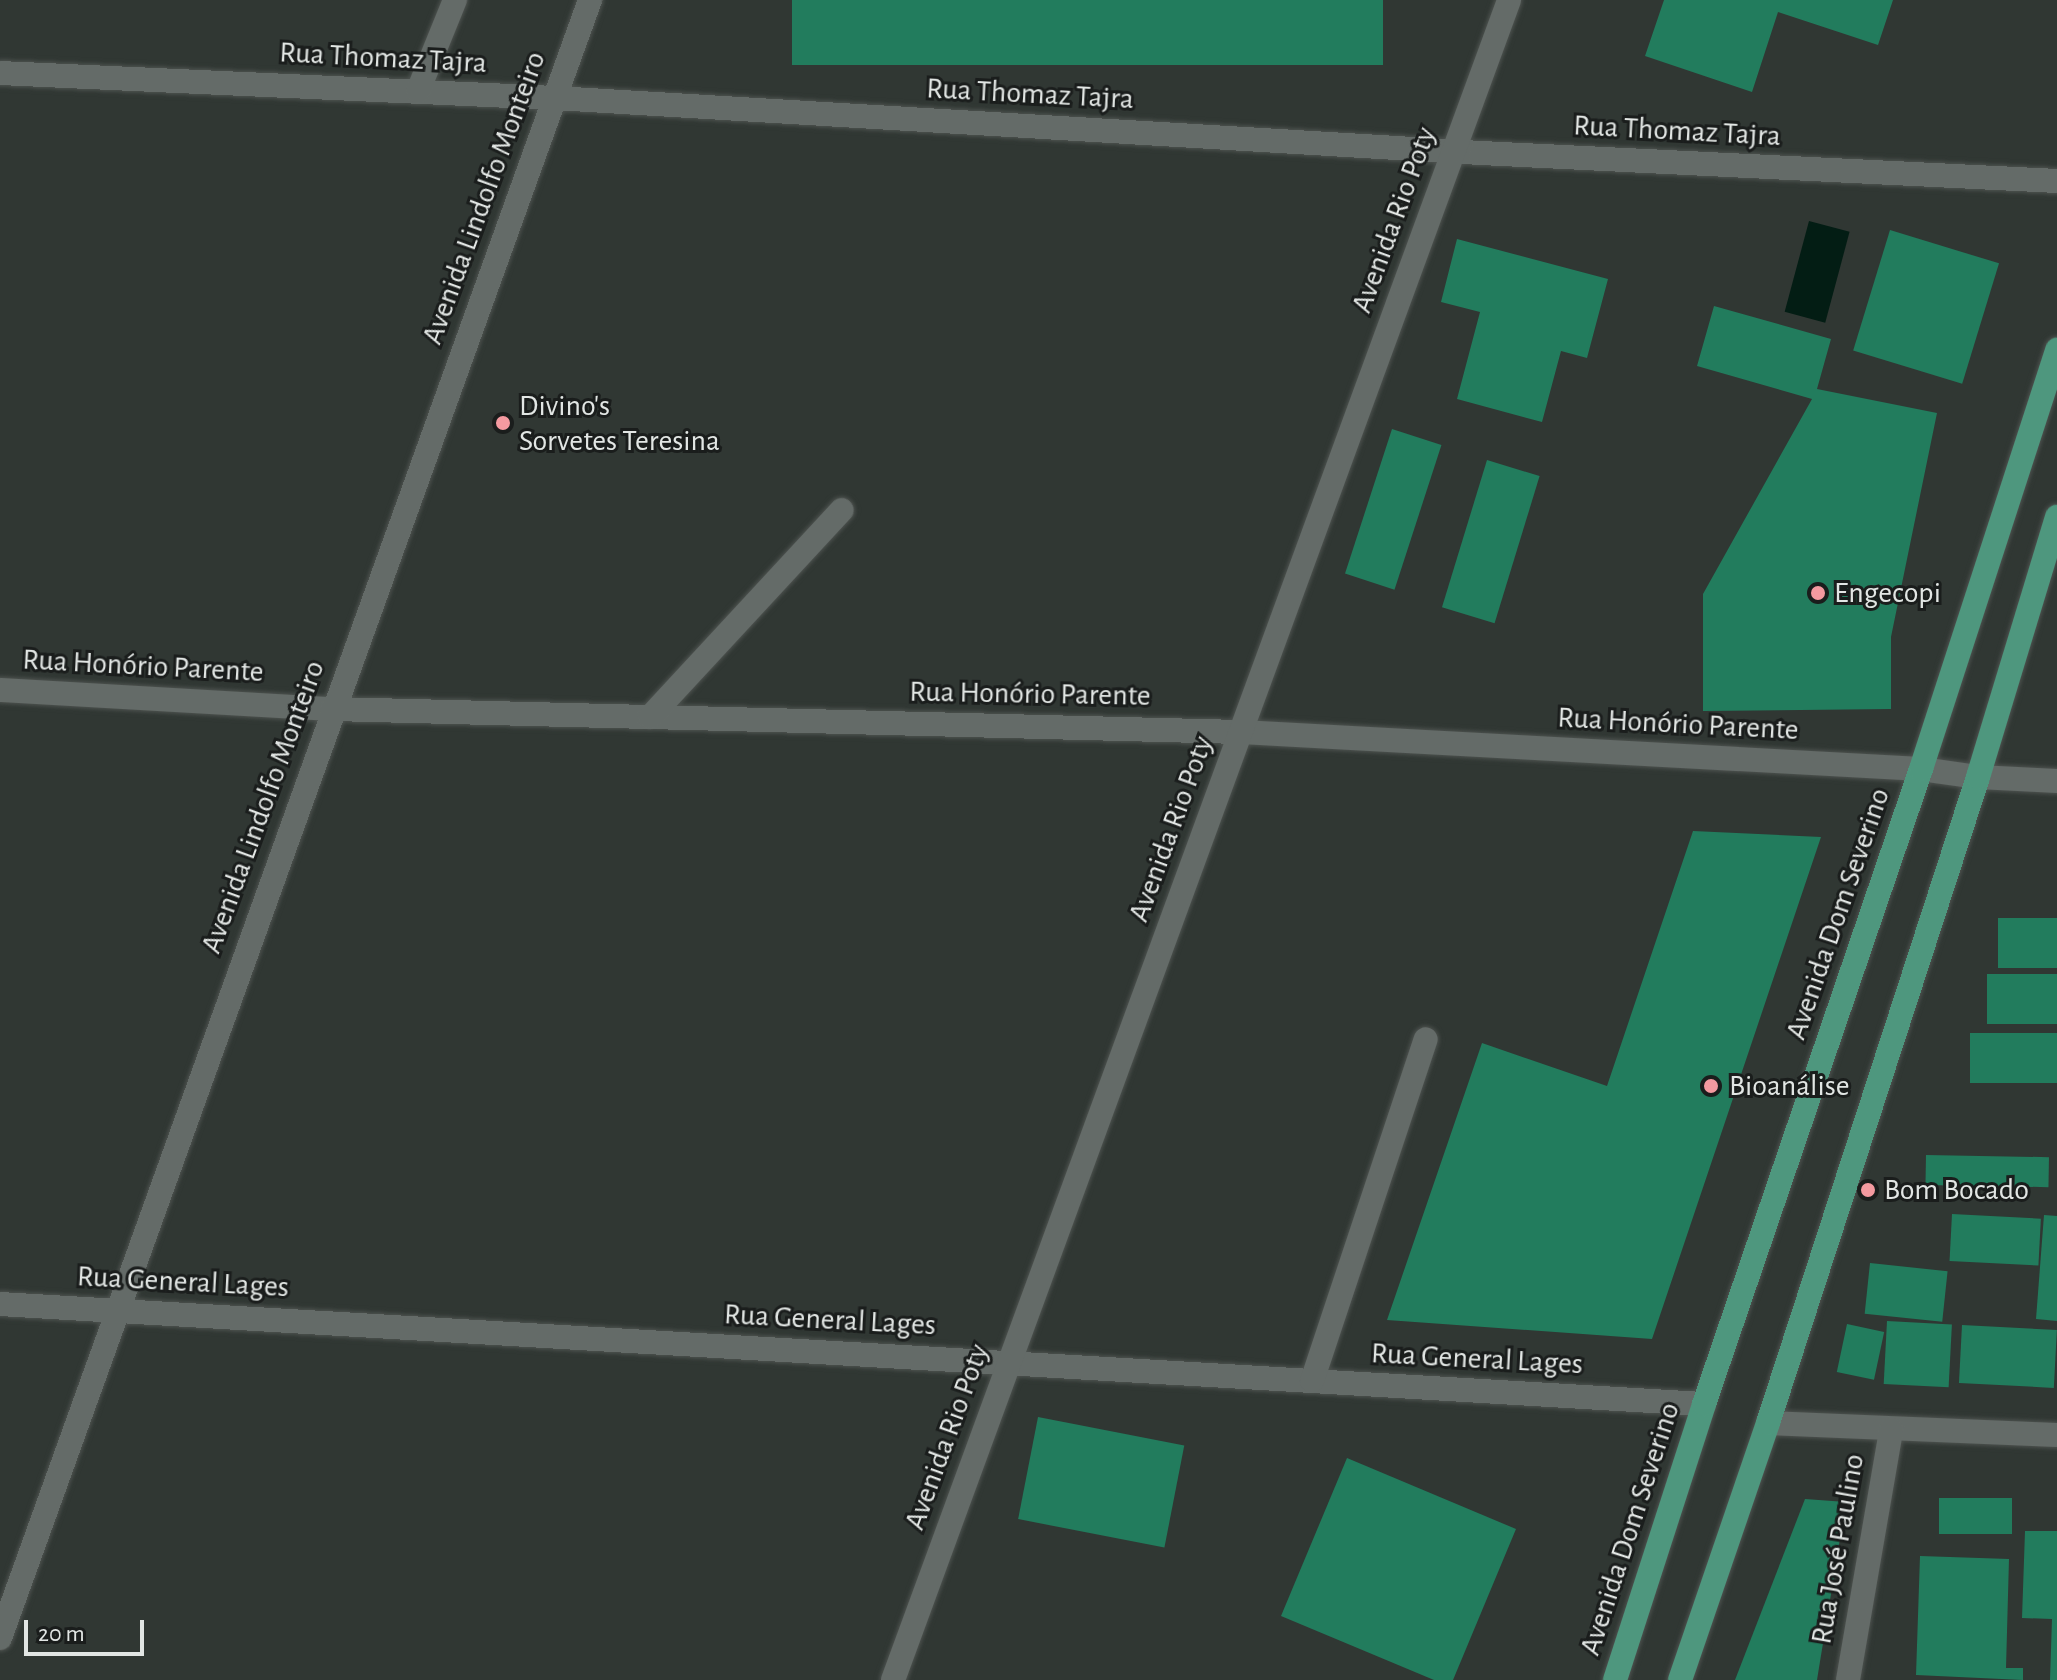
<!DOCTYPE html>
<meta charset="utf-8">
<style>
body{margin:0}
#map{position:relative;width:2057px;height:1680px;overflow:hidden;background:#303733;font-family:"Alegreya Sans",sans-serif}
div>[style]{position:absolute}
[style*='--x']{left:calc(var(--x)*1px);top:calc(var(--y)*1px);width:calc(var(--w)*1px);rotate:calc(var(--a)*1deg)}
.water>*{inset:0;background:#031d14;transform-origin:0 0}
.building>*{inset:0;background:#227c5d;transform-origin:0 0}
.roads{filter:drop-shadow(0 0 2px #4d524f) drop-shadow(0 0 2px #4d524f)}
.minor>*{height:24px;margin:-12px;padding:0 12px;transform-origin:12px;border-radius:12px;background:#646b68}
.major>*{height:24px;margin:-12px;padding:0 12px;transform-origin:12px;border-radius:12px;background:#4e977e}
.dots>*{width:22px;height:22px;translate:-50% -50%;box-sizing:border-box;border:4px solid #1a1d1c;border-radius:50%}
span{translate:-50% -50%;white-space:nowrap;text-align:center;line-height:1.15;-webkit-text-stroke:6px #1a1d1c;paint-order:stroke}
.street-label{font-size:30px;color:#e2e6e4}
.poi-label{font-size:30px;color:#e2e6e4}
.left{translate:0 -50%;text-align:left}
.scale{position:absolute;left:24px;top:1620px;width:120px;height:36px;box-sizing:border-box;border:4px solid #e2e6e4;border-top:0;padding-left:10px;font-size:24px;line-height:28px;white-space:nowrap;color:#e2e6e4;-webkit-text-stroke:6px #1a1d1c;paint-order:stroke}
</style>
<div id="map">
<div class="water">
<i style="left:1809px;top:221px;width:42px;height:94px;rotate:15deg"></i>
</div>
<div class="building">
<i style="left:792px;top:0;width:591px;height:65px"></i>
<i style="clip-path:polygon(1664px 0,1893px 0,1878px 45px,1778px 12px,1752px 92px,1645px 56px)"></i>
<i style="left:1890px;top:230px;width:114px;height:126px;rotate:17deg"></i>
<i style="clip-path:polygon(1457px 239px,1608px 279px,1587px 358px,1561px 351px,1542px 422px,1457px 399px,1480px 312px,1441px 302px)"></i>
<i style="clip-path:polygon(1714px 306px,1831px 339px,1817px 389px,1937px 413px,1891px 637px,1891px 709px,1703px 711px,1703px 594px,1812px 399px,1697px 366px)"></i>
<i style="left:1392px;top:429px;width:52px;height:152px;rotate:18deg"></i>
<i style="left:1487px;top:460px;width:55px;height:154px;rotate:17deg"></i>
<i style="clip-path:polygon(1693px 831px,1821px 837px,1652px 1339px,1387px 1320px,1482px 1043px,1607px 1086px)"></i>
<i style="left:2057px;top:918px;width:50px;height:59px;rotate:90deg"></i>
<i style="left:2057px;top:974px;width:50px;height:70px;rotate:90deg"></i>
<i style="left:2057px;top:1033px;width:50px;height:87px;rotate:90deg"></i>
<i style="left:1926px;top:1155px;width:123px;height:30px;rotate:1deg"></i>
<i style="left:1952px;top:1214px;width:89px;height:47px;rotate:3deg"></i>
<i style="clip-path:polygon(2044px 1215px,2057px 1216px,2057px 1321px,2036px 1319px)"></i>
<i style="left:1870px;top:1263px;width:78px;height:51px;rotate:6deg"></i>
<i style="left:1887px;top:1321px;width:65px;height:63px;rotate:3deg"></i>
<i style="left:1847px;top:1324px;width:38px;height:49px;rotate:12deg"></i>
<i style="left:1962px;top:1325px;width:95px;height:58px;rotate:3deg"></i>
<i style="left:1038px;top:1417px;width:149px;height:104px;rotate:11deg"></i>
<i style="clip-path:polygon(1347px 1458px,1516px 1529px,1453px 1680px,1434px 1680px,1281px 1616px)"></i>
<i style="left:2012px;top:1498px;width:36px;height:73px;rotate:90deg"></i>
<i style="clip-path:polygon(1805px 1499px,1846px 1502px,1817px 1680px,1735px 1680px)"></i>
<i style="clip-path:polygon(2025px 1531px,2057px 1531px,2057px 1680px,2050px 1680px,2052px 1619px,2022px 1618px)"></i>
<i style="clip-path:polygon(1920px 1556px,2009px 1559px,2006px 1668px,2023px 1668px,2023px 1680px,1916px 1675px)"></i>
</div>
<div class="roads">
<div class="minor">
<i style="--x:0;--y:73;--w:556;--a:2.58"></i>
<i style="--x:555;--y:98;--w:928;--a:3.4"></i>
<i style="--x:1481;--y:153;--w:577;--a:2.78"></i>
<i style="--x:418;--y:91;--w:98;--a:-67.9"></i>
<i style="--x:0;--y:690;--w:333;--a:3.3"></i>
<i style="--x:332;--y:709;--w:909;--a:1.45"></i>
<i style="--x:1241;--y:732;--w:681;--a:3.11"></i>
<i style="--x:1921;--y:769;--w:58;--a:8"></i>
<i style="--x:1978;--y:777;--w:79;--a:2.9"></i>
<i style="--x:650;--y:717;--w:282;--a:-47.2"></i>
<i style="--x:0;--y:1304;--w:1707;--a:3.36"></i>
<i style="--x:1312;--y:1381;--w:360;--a:-71.6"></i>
<i style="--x:1768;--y:1423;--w:289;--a:2.4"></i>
<i style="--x:0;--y:1638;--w:1741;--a:-70.19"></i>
<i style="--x:893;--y:1680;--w:1789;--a:-69.86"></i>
<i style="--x:1848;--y:1680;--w:254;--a:-80.2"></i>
</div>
<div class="major">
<i style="--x:1615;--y:1680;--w:290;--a:-72.1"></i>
<i style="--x:1704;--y:1404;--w:671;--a:-71.13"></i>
<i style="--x:1921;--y:769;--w:441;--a:-72"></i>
<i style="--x:1680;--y:1680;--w:272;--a:-71.1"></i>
<i style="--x:1768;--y:1423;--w:679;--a:-71.99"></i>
<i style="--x:1978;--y:777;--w:272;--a:-73.1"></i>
</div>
</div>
<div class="dots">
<i style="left:503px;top:423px;background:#f49aa0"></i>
<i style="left:1818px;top:593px;background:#f49aa0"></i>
<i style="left:1711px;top:1086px;background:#f49aa0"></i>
<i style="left:1868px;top:1190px;background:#f49aa0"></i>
</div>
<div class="street-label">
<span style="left:383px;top:58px;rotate:3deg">Rua Thomaz Tajra</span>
<span style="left:1030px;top:94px;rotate:3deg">Rua Thomaz Tajra</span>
<span style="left:1677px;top:131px;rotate:3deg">Rua Thomaz Tajra</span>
<span style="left:484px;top:198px;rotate:-70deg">Avenida Lindolfo Monteiro</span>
<span style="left:1394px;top:220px;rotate:-70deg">Avenida Rio Poty</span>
<span style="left:143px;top:666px;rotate:3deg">Rua Honório Parente</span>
<span style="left:1030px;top:694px;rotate:1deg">Rua Honório Parente</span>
<span style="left:1678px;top:724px;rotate:3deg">Rua Honório Parente</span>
<span style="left:263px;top:807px;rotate:-70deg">Avenida Lindolfo Monteiro</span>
<span style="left:1171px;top:829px;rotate:-70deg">Avenida Rio Poty</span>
<span style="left:1838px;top:914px;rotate:-71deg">Avenida Dom Severino</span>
<span style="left:183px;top:1282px;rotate:3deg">Rua General Lages</span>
<span style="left:830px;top:1320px;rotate:3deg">Rua General Lages</span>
<span style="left:1477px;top:1359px;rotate:3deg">Rua General Lages</span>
<span style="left:947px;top:1437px;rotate:-70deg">Avenida Rio Poty</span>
<span style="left:1630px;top:1529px;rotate:-72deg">Avenida Dom Severino</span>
<span style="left:1838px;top:1549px;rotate:-80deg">Rua José Paulino</span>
</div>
<div class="poi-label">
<span class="left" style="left:519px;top:423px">Divino's<br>Sorvetes Teresina</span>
<span class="left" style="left:1834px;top:593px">Engecopi</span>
<span class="left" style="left:1729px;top:1086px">Bioanálise</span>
<span class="left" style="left:1884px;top:1190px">Bom Bocado</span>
</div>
<div class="scale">20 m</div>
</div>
